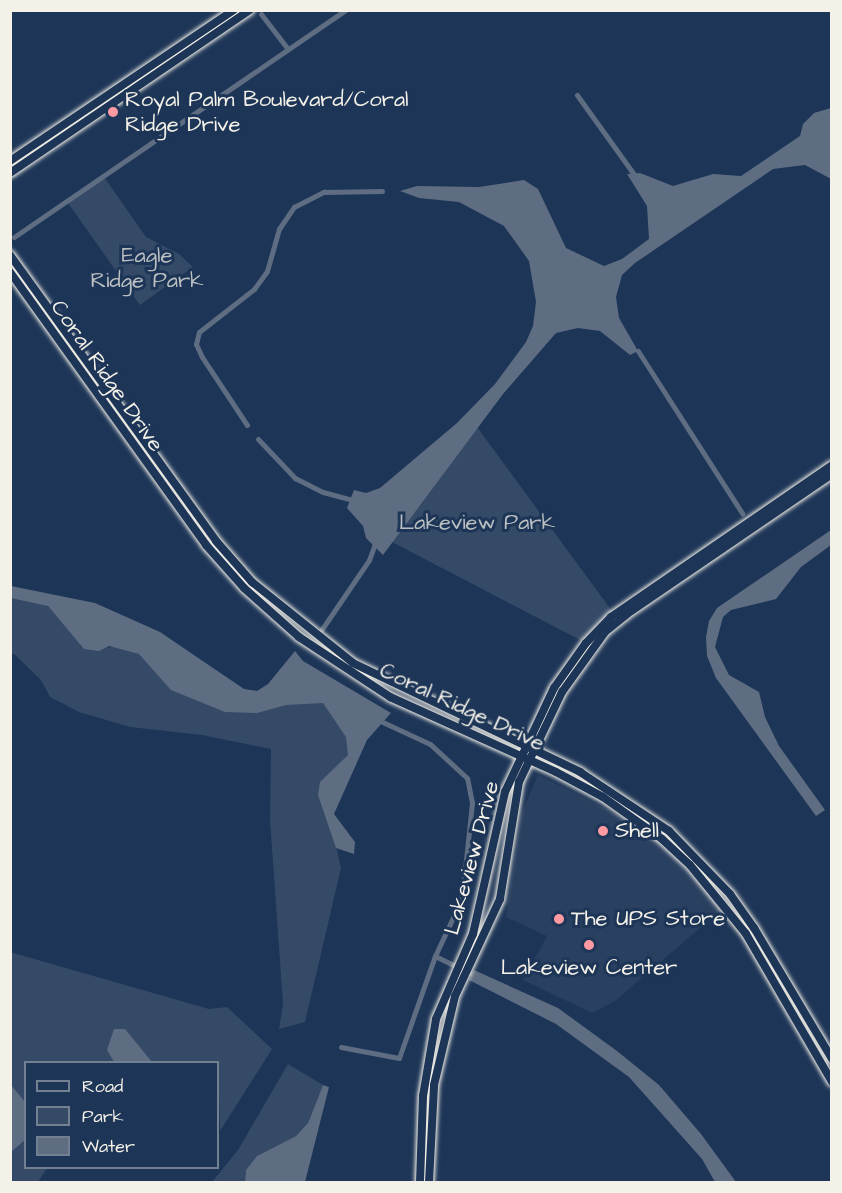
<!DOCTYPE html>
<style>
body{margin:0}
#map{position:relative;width:842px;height:1193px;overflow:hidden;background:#1d3557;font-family:"Architects Daughter",sans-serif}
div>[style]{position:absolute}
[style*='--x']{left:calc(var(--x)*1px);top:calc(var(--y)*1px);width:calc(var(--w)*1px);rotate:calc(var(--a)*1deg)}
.built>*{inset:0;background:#2a4060}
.green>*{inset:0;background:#354a67}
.water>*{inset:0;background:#5e6d82}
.canal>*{height:5px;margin:-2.5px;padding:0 2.5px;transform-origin:2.5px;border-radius:2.5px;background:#5e6d82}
.roads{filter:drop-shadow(0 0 2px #f4f1e8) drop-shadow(0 0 2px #f4f1e8)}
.secondary>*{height:8px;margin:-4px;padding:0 4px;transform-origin:4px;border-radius:4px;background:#1d3557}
.dots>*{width:16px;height:16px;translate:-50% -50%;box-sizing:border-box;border:3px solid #1d3557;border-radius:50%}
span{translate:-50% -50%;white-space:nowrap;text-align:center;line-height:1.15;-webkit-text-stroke:6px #1d3557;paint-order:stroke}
.poi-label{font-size:22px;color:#f4f1e8}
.left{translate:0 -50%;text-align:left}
.park-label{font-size:22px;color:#bbbfc1}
.street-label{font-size:22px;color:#f4f1e8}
.frame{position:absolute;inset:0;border:12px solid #f4f1e8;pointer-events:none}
.legend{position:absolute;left:24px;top:1061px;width:195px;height:108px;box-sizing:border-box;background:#1d3557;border:2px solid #738091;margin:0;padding:8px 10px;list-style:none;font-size:18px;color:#f4f1e8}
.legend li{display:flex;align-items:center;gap:12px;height:30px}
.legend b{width:30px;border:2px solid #738091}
</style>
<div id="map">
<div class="built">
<i style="clip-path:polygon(538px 775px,632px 822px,668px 847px,721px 910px,615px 1001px,592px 1013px,523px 980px,547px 936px,506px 917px,521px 815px)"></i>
</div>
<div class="green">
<i style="clip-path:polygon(104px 177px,146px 237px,179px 254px,193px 267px,140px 305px,68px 203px)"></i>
<i style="clip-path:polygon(477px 427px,612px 611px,582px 641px,392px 542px)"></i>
<i style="clip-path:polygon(11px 597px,47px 605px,84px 648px,147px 646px,261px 708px,331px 685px,355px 741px,329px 816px,341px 868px,305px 1022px,279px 1029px,283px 1004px,270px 820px,271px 749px,202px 735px,130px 727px,79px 712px,50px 697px,41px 680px,13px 653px,11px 657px)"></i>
<i style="clip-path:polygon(10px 952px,209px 1009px,227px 1007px,272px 1049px,220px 1131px,218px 1062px,26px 1062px,26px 1168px,47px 1168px,38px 1182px,11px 1182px)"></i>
<i style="clip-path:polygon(288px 1064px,323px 1085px,308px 1123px,296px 1136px,257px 1156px,246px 1170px,245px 1182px,212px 1182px,238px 1150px)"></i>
</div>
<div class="water">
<i style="clip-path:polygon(831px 108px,831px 179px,805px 165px,773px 169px,635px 263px,622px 275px,616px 297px,619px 318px,638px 351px,630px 355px,600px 331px,578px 328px,556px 333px,503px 394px,383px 555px,366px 538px,363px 526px,347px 508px,354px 490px,366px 493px,380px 488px,457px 423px,495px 384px,526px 342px,533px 326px,536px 302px,529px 261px,504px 226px,459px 202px,419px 198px,400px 191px,417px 186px,479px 187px,524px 180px,538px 189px,566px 248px,604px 266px,622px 259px,649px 239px,647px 206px,627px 174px,640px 173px,673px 186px,713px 174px,741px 176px,800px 136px,803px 124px,814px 113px)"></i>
<i style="clip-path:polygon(831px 530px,831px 545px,801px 567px,776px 599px,731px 610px,723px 617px,715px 647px,729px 675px,759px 692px,765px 717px,779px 746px,825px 810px,816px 816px,716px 678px,707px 656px,706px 637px,709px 621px,717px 608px)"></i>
<i style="clip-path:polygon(11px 586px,95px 603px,160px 632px,244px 689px,257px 691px,268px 684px,295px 651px,303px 661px,391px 713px,367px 740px,334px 814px,355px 842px,354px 854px,336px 848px,318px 795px,320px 782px,348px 755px,346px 737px,323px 703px,286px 705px,257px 713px,225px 712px,171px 690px,139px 654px,109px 646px,99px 651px,84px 649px,48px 606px,11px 598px)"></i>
<i style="clip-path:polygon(474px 970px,558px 1008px,617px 1051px,659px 1085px,701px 1134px,736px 1182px,715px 1182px,702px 1159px,629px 1077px,556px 1024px,469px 980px)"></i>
<i style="clip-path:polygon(114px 1029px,125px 1029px,152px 1062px,114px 1062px,107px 1050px)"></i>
<i style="clip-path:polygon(11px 1085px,25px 1102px,26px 1139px,11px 1152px)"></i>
<i style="clip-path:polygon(323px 1085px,329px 1087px,305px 1182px,245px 1182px,246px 1170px,257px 1156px,296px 1136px,308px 1123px)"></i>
</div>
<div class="canal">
<i style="--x:261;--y:14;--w:44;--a:52.4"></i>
<i style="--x:577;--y:95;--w:96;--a:54.3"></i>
<i style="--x:14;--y:237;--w:402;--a:-34.4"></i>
<i style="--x:638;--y:351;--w:193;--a:57.3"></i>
<i style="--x:247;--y:425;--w:82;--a:-123.5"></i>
<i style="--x:202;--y:357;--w:14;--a:-115"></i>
<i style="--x:196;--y:344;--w:12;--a:-76"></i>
<i style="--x:199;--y:332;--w:70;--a:-38"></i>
<i style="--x:254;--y:289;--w:22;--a:-54"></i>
<i style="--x:267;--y:271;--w:44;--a:-74.1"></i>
<i style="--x:279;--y:229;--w:27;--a:-56"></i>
<i style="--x:294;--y:207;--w:34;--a:-27"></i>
<i style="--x:324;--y:192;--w:58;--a:-1"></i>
<i style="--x:258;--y:439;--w:54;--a:46.5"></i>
<i style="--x:295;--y:478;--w:31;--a:27"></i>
<i style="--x:323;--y:492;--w:34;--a:15"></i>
<i style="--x:322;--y:629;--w:83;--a:-55.7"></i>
<i style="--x:369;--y:560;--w:20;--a:-70"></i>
<i style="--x:435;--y:956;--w:41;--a:25.9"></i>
<i style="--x:341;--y:1047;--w:59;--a:10.7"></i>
<i style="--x:399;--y:1058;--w:108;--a:-70.6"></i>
<i style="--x:435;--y:956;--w:64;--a:-65"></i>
<i style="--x:462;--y:898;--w:96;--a:-84"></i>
<i style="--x:472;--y:803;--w:25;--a:-101"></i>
<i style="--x:467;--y:778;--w:50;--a:-137.4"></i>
<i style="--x:430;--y:744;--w:57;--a:-155.2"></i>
</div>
<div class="roads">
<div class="secondary">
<i style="--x:10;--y:161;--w:270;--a:-34"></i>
<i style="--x:10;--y:173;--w:290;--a:-34.2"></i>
<i style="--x:10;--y:255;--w:352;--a:54.2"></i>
<i style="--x:216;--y:541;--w:55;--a:48.7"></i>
<i style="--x:252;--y:582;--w:129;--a:38.7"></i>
<i style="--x:353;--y:663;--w:252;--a:25.6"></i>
<i style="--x:580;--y:772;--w:107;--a:33.5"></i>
<i style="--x:669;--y:831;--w:88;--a:45.9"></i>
<i style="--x:730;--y:894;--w:42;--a:54.8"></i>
<i style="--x:754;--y:928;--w:152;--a:59.2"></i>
<i style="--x:10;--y:272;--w:336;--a:54.3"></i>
<i style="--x:206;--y:545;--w:57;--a:48.5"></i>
<i style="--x:244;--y:588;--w:74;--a:41.7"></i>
<i style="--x:299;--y:637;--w:109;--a:33.4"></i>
<i style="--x:390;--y:697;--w:182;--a:24.3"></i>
<i style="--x:556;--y:772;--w:53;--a:28"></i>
<i style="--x:603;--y:797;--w:72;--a:35.4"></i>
<i style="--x:662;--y:839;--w:38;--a:43"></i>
<i style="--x:690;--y:865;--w:89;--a:50.9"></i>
<i style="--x:746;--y:934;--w:171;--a:59.8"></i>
<i style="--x:420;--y:1182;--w:86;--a:-88"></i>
<i style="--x:423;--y:1096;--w:78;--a:-80.4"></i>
<i style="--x:436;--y:1019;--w:93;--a:-66.5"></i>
<i style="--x:473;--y:934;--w:146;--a:-77.3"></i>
<i style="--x:505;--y:792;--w:115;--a:-64.8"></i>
<i style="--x:554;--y:688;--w:55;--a:-54.6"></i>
<i style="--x:586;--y:643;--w:36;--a:-46"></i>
<i style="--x:611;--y:617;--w:268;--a:-34.5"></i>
<i style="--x:429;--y:1182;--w:97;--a:-87"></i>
<i style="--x:434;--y:1085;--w:91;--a:-76.7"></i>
<i style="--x:455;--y:996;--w:107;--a:-65.1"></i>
<i style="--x:500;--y:899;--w:119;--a:-80.8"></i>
<i style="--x:519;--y:782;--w:100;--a:-64.5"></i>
<i style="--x:562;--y:692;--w:74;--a:-54.4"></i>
<i style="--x:605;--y:632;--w:28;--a:-39"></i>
<i style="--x:627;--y:614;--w:248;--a:-34.3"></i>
</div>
</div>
<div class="dots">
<i style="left:113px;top:112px;background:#ff9aa2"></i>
<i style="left:603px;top:831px;background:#ff9aa2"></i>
<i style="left:559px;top:919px;background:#ff9aa2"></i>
<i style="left:589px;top:945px;background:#ff9aa2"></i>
</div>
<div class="poi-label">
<span class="left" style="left:125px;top:112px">Royal Palm Boulevard/Coral<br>Ridge Drive</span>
<span class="left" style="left:615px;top:831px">Shell</span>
<span class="left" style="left:571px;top:919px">The UPS Store</span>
<span style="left:589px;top:968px">Lakeview Center</span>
</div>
<div class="park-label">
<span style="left:147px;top:268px">Eagle<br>Ridge Park</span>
<span style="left:477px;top:523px">Lakeview Park</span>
</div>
<div class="street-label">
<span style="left:107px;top:376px;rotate:55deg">Coral Ridge Drive</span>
<span style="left:462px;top:707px;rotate:25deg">Coral Ridge Drive</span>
<span style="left:472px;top:858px;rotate:-75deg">Lakeview Drive</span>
</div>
<div class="frame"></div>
<ul class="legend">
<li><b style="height:8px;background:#1d3557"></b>Road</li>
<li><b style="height:16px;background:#354a67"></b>Park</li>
<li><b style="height:16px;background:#5e6d82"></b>Water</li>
</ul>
</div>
